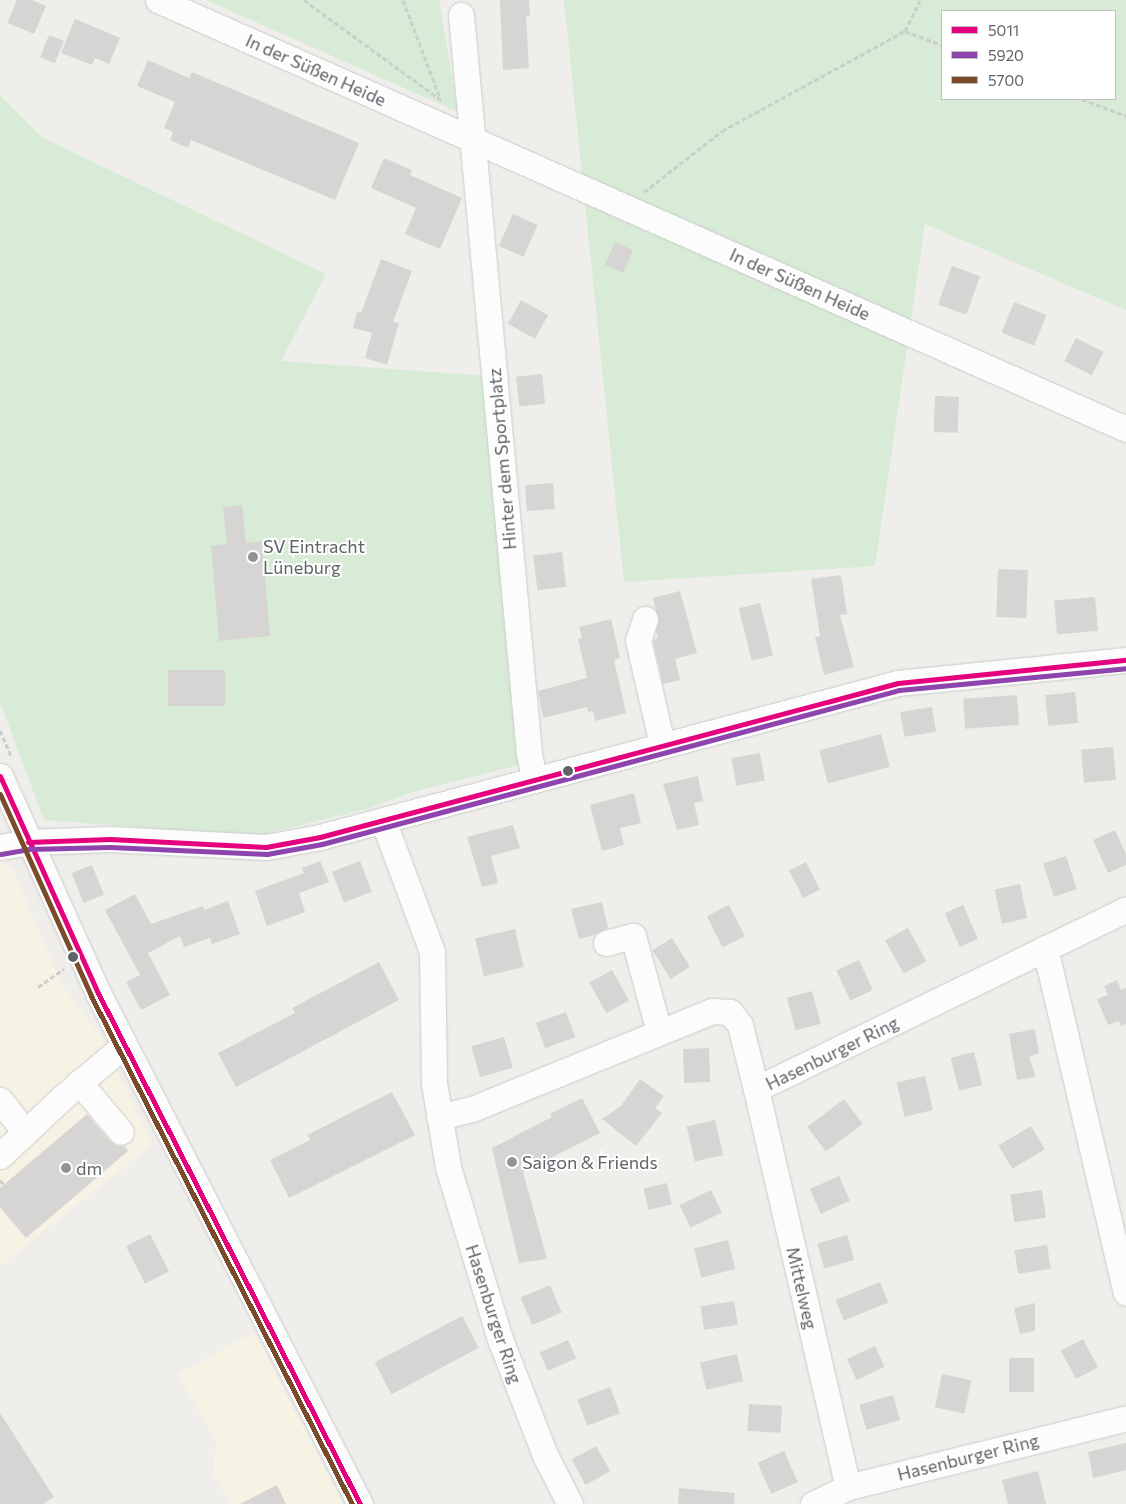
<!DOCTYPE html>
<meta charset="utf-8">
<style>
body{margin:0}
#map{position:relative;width:1126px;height:1504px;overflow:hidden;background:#efeeea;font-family:Commissioner,sans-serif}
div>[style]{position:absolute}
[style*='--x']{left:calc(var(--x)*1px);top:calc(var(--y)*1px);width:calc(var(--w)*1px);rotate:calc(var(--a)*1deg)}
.commercial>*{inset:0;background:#f7f3e4}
.green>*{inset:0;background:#d8ebd6}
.building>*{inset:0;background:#d6d5d3;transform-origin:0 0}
.path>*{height:3px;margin-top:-1.5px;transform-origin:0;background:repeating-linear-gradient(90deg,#cacfcc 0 5px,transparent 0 7.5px)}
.roads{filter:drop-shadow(0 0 1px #cbcccc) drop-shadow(0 0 1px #cbcccc)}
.minor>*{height:25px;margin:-12.5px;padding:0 12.5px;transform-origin:12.5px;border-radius:12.5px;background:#fdfcfc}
.bus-1>*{height:5px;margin:-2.5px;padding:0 2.5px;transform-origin:2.5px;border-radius:2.5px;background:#e5007d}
.bus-2>*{height:5px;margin:-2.5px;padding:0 2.5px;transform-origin:2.5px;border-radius:2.5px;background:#8e44ad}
.bus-3>*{height:5px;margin:-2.5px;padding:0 2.5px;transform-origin:2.5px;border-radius:2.5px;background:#7a4b2a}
.dots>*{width:14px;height:14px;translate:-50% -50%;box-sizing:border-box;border:2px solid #fff;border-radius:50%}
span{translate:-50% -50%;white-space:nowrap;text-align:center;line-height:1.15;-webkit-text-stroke:4px #fff;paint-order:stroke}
.street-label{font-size:18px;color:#5f6368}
.poi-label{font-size:18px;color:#5f6368}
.left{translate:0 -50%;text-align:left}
.legend{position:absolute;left:941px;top:10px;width:175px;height:90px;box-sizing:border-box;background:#fff;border:1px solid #bfc1c3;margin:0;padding:6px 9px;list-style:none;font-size:15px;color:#5f6368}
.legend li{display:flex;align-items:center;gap:10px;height:25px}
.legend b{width:25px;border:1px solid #bfc1c3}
</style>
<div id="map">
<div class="commercial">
<i style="clip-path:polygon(0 861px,12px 869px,62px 985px,101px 1038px,152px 1145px,0 1266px)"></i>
<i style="clip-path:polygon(254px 1332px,343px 1504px,227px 1504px,230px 1502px,213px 1473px,216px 1440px,178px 1374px)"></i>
</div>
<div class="green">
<i style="clip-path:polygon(206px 0,439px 0,458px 112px)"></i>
<i style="clip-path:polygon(evenodd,564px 0,1126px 0,1126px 310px,925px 224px,875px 566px,624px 582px,564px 0,942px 11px,1115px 11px,1115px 99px,942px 99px,942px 11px)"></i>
<i style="clip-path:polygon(0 95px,43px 138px,326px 274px,281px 361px,489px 376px,522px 764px,410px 793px,366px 809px,256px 836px,44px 820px,0 702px)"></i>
</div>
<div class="building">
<i style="clip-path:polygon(17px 0,32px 0,46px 6px,34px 34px,7px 23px)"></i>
<i style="clip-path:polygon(500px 0,529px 0,530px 16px,526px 16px,529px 68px,503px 70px)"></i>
<i style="clip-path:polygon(75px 19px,120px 38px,109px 64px,95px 58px,92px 65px,61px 53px)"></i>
<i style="left:49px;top:35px;width:16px;height:24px;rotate:22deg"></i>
<i style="clip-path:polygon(148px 60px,189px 78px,192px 72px,359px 143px,335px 200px,191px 140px,188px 148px,170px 140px,173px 132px,164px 128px,175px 102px,137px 86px)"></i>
<i style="clip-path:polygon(384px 158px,412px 170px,410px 175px,462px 198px,440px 249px,405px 234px,416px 208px,371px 188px)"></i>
<i style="left:513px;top:214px;width:27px;height:35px;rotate:24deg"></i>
<i style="left:615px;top:242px;width:20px;height:25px;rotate:24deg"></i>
<i style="clip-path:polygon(381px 259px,412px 271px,393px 322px,399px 323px,387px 365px,365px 358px,372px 333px,353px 328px,357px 312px,361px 313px)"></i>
<i style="left:952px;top:266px;width:30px;height:41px;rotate:20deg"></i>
<i style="left:521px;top:300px;width:31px;height:27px;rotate:29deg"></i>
<i style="left:1014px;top:302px;width:35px;height:33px;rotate:22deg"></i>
<i style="left:1076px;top:338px;width:31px;height:26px;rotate:27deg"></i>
<i style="left:542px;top:374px;width:30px;height:26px;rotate:84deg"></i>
<i style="left:935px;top:396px;width:24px;height:36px;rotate:2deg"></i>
<i style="left:553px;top:483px;width:26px;height:28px;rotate:86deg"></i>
<i style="clip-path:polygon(242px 505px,246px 543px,262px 541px,270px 636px,219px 641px,211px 546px,227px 544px,223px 507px)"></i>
<i style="left:562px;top:552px;width:35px;height:29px;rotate:83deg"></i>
<i style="left:998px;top:569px;width:30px;height:48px;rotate:2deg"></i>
<i style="clip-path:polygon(841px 575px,847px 614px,840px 615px,854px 667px,824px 675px,815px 637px,820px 636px,811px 579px)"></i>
<i style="clip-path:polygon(680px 591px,697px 653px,675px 659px,680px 680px,663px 684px,653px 641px,658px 637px,656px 631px,659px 622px,653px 598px)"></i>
<i style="left:1095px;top:597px;width:34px;height:41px;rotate:85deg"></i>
<i style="left:760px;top:603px;width:54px;height:22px;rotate:76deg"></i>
<i style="clip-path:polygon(611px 619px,620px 658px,614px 660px,626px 713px,595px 721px,593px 711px,588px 712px,587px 707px,543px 718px,538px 691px,587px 678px,578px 639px,582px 638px,579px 627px)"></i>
<i style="left:168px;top:670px;width:57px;height:36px"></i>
<i style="left:1075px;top:692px;width:31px;height:30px;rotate:84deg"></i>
<i style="left:1017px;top:695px;width:30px;height:54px;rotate:86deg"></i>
<i style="left:932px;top:707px;width:25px;height:32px;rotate:81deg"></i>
<i style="left:881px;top:734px;width:34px;height:64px;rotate:75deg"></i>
<i style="left:1113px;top:747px;width:33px;height:32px;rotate:85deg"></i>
<i style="left:760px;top:753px;width:28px;height:29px;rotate:80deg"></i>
<i style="clip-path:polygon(698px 776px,703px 801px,694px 803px,699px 825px,677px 830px,663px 784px)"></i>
<i style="clip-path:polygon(634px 793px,641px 823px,620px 828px,624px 845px,602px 851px,590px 805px)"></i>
<i style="clip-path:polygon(513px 825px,520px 848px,491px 856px,498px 883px,482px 887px,467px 837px)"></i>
<i style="clip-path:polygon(1115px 830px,1126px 854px,1126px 865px,1108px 873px,1093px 840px)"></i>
<i style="left:1066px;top:856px;width:35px;height:24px;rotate:72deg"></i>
<i style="clip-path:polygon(320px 861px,329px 882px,299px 893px,305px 912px,267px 926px,255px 891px,304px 873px,302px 868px)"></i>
<i style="left:360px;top:861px;width:33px;height:30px;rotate:69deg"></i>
<i style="left:806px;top:862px;width:31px;height:19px;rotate:63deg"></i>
<i style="left:92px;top:865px;width:32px;height:22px;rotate:68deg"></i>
<i style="left:1020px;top:884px;width:35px;height:26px;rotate:78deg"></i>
<i style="clip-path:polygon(135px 894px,151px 924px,203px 906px,204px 910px,228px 901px,240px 934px,212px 944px,210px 938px,184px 947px,180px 936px,148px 953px,170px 995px,141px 1010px,126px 982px,140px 975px,105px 910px)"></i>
<i style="clip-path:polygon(602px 902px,608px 928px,594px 935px,579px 939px,571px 909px)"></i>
<i style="left:729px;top:905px;width:35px;height:25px;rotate:63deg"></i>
<i style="left:963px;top:905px;width:37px;height:20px;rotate:66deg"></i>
<i style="left:908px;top:928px;width:38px;height:26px;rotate:61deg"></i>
<i style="left:515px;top:929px;width:39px;height:41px;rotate:77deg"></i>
<i style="left:672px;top:938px;width:34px;height:23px;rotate:58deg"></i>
<i style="left:859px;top:960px;width:33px;height:25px;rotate:65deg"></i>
<i style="clip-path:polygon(379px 962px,399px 1000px,236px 1087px,218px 1053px,295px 1013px,292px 1008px)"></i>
<i style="left:612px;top:970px;width:35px;height:26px;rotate:61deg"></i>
<i style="clip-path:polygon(1117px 980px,1121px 990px,1126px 988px,1126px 1024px,1121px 1026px,1119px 1021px,1108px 1025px,1097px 999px,1108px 995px,1104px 986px)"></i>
<i style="left:812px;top:991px;width:34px;height:26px;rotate:75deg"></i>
<i style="left:566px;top:1012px;width:27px;height:32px;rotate:70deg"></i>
<i style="clip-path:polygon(1035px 1029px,1039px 1053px,1029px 1057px,1036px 1077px,1017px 1080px,1009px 1034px)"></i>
<i style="left:504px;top:1037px;width:32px;height:34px;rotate:74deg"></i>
<i style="left:709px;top:1048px;width:34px;height:26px;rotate:88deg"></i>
<i style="left:974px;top:1052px;width:34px;height:24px;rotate:76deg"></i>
<i style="left:925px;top:1076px;width:35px;height:29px;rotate:77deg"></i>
<i style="clip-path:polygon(640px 1079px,664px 1096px,655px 1108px,662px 1113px,636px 1146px,602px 1119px,621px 1106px)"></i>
<i style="clip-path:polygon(392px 1092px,415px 1135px,289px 1198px,270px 1160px,310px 1140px,307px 1135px)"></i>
<i style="clip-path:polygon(582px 1098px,600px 1133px,523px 1172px,547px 1259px,519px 1263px,492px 1148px,552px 1117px,550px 1114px)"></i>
<i style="left:844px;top:1099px;width:31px;height:46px;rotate:53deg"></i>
<i style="clip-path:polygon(87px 1114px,110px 1141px,117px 1146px,124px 1146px,128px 1151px,26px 1238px,0 1207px,0 1188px)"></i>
<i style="left:715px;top:1120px;width:36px;height:29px;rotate:77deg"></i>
<i style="left:1031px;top:1126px;width:27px;height:38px;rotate:59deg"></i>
<i style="left:839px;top:1176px;width:27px;height:32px;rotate:66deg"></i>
<i style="left:667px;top:1183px;width:22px;height:24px;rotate:77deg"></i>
<i style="left:711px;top:1190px;width:25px;height:35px;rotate:64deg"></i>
<i style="left:1042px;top:1190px;width:28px;height:32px;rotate:82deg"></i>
<i style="left:150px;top:1234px;width:42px;height:27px;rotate:63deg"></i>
<i style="left:847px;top:1235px;width:26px;height:31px;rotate:74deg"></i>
<i style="left:728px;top:1240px;width:30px;height:35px;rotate:76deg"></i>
<i style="left:1047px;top:1245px;width:24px;height:33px;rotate:81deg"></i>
<i style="left:880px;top:1282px;width:22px;height:48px;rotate:68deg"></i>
<i style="left:550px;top:1285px;width:30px;height:32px;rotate:67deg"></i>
<i style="left:734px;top:1301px;width:24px;height:34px;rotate:81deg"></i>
<i style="clip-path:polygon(1035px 1303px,1035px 1331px,1020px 1334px,1014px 1308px)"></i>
<i style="left:462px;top:1316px;width:36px;height:99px;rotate:62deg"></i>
<i style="left:1083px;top:1339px;width:32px;height:25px;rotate:62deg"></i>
<i style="left:568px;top:1340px;width:20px;height:31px;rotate:66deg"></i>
<i style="left:875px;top:1346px;width:23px;height:31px;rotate:65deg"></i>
<i style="left:737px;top:1354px;width:28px;height:38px;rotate:77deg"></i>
<i style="left:1009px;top:1358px;width:25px;height:34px"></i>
<i style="left:942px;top:1374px;width:30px;height:34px;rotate:12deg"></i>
<i style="left:610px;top:1387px;width:28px;height:35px;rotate:69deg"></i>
<i style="left:893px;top:1395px;width:26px;height:35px;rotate:74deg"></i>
<i style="left:749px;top:1404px;width:33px;height:27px;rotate:3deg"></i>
<i style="clip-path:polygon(0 1413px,54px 1497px,43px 1504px,0 1504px)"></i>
<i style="clip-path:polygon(1126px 1443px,1126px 1470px,1093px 1478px,1088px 1452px)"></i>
<i style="left:596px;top:1446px;width:29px;height:28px;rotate:61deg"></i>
<i style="left:784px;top:1451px;width:34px;height:29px;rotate:66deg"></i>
<i style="clip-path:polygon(1038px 1471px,1046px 1504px,1008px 1504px,1002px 1480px)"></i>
<i style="clip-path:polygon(277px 1485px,286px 1504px,240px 1504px)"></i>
<i style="clip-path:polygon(679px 1488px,735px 1493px,734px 1504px,678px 1504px)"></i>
</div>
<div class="path">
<i style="--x:304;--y:0;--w:170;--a:36.1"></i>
<i style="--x:403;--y:0;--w:105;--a:69.3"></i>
<i style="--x:905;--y:31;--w:34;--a:-64"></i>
<i style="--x:1082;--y:99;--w:47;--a:21.1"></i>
<i style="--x:644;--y:192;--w:99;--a:-38"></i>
<i style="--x:722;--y:131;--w:209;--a:-28.7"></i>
<i style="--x:905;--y:31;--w:40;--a:21"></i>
<i style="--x:0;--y:730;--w:30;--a:67"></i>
<i style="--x:38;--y:987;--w:32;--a:-35"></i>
<i style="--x:0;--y:1180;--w:6;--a:51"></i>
</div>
<div class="roads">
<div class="minor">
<i style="--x:158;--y:0;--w:1059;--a:23.9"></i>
<i style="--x:461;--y:15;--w:742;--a:84.74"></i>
<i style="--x:529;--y:754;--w:25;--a:78"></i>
<i style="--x:645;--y:619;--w:22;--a:108"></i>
<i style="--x:638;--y:640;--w:107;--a:77"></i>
<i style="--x:0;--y:776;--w:238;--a:65.7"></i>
<i style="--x:98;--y:993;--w:574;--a:62.85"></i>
<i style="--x:383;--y:820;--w:141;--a:69.6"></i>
<i style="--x:432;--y:952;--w:131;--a:89.1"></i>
<i style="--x:434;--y:1083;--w:85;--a:80.5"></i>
<i style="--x:448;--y:1167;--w:180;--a:73.2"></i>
<i style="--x:500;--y:1339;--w:124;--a:68.8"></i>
<i style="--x:545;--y:1455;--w:55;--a:63"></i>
<i style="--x:0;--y:847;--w:28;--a:-10"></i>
<i style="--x:28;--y:842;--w:82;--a:-2.1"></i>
<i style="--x:110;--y:839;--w:156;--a:2.9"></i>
<i style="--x:266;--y:847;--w:55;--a:-10.5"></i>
<i style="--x:320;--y:837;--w:598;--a:-14.92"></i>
<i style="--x:898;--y:683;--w:229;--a:-5.8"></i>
<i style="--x:606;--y:943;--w:28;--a:-15"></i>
<i style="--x:633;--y:936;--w:99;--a:74.8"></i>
<i style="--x:1045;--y:948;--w:354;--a:76.8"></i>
<i style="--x:79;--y:1082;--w:65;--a:50"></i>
<i style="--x:756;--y:1089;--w:411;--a:-25.9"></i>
<i style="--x:0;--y:1100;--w:41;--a:52"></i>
<i style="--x:439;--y:1117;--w:34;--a:-14"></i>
<i style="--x:472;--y:1109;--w:259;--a:-22.2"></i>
<i style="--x:712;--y:1011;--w:18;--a:3"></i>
<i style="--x:730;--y:1012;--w:16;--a:52"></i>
<i style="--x:740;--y:1025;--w:66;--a:76"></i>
<i style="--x:756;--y:1089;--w:408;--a:77"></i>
<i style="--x:0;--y:1156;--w:86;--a:-43.1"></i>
<i style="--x:63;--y:1097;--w:80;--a:-40.4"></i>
<i style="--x:813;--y:1504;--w:39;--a:-26"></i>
<i style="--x:848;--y:1487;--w:286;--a:-13.9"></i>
</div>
</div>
<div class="bus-1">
<i style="--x:0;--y:776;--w:238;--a:65.7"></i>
<i style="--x:98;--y:993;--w:574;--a:62.85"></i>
<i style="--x:28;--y:842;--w:82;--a:-2.1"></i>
<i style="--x:110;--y:839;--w:156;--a:2.9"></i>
<i style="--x:266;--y:847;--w:55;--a:-10.5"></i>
<i style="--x:320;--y:837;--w:598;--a:-14.92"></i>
<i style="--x:898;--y:683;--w:229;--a:-5.8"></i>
</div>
<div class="bus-2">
<i style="--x:1;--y:854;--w:28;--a:-10"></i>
<i style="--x:29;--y:849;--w:81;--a:-1.4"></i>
<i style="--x:110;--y:847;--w:157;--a:2.6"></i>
<i style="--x:267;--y:854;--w:56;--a:-10.3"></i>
<i style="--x:322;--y:844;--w:597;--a:-14.94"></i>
<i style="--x:899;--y:690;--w:228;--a:-5.5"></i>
</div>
<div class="bus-3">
<i style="--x:0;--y:794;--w:222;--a:65.7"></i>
<i style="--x:91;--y:996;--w:571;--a:62.81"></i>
</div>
<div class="dots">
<i style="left:253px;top:557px;background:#919496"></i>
<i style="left:568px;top:771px;background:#5f6368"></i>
<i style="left:73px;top:957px;background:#5f6368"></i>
<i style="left:512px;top:1162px;background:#919496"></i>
<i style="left:66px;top:1168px;background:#919496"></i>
</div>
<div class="street-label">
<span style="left:316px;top:70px;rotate:24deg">In der Süßen Heide</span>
<span style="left:800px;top:284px;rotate:24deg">In der Süßen Heide</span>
<span style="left:502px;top:459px;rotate:-95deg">Hinter dem Sportplatz</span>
<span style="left:832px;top:1053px;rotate:-26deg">Hasenburger Ring</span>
<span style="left:802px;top:1288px;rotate:77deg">Mittelweg</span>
<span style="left:494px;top:1314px;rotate:72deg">Hasenburger Ring</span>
<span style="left:968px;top:1457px;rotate:-14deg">Hasenburger Ring</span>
</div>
<div class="poi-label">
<span class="left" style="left:263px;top:557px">SV Eintracht<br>Lüneburg</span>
<span class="left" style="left:522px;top:1162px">Saigon &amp; Friends</span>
<span class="left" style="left:76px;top:1168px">dm</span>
</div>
<ul class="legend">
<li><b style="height:6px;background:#e5007d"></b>5011</li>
<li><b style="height:6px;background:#8e44ad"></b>5920</li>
<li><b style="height:6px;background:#7a4b2a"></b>5700</li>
</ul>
</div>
